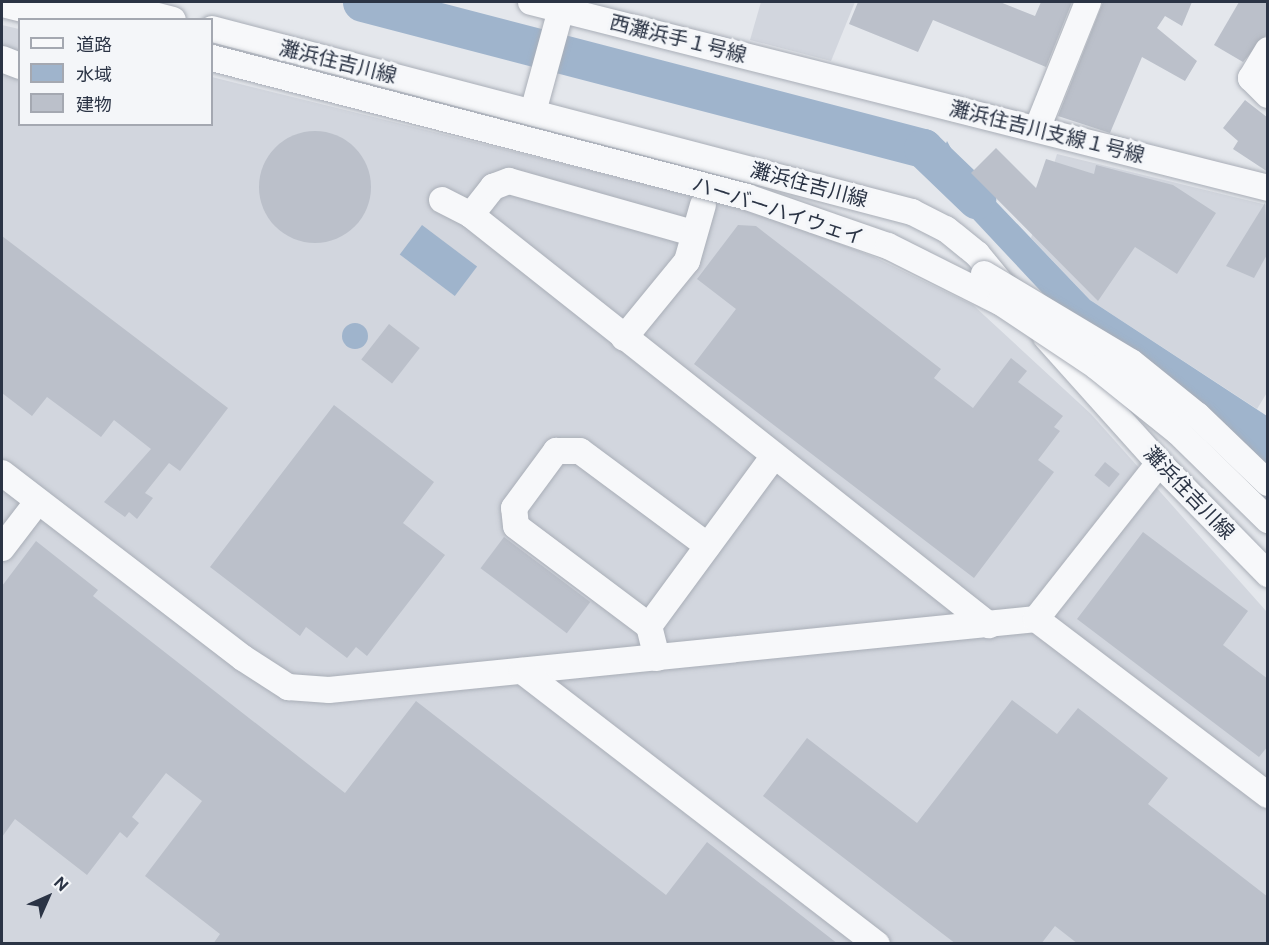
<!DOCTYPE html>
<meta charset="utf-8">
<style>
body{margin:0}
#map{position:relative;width:1269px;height:945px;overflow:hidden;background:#e4e7ec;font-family:"Public Sans","Noto Sans JP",sans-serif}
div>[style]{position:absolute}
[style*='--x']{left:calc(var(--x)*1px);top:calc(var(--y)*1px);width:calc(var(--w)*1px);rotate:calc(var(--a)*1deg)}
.built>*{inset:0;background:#d2d6de}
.water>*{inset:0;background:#9fb4cc;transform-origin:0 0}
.round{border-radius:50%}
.river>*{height:39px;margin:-19.5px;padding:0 19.5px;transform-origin:19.5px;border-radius:19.5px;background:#9fb4cc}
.building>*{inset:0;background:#bbc0ca;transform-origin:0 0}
.roads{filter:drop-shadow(0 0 2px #a9aeb7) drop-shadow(0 0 2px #a9aeb7)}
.minor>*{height:26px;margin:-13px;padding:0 13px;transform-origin:13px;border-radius:13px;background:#f7f8fa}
.bridges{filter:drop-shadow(0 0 2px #a9aeb7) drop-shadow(0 0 2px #a9aeb7)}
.minor-bridge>*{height:26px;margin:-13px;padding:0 13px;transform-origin:13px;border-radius:13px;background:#f7f8fa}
span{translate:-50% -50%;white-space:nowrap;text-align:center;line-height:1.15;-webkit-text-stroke:6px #f4f6f9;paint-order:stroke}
.street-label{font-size:20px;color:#2b3445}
.frame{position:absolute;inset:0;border:3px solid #2b3445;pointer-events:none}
.legend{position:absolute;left:18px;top:18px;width:195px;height:108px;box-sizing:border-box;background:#f4f6f9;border:2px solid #a4a8b1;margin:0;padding:8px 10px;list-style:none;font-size:18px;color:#2b3445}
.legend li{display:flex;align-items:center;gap:12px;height:30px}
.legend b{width:30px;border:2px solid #a4a8b1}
.north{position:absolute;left:18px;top:867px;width:60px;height:60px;-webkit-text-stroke:4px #f4f6f9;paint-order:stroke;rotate:45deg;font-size:16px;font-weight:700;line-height:24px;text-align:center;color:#2b3445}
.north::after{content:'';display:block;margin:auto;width:21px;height:27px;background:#2b3445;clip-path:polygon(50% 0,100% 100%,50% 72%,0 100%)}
</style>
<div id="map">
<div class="built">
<i style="clip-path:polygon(761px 2px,855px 2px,831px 61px,750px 40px)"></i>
<i style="clip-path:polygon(2px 25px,19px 29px,20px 124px,212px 124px,212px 77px,758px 212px,874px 257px,973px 305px,1091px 414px,1267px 612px,1267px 943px,2px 943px)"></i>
<i style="clip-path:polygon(1057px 154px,1267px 205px,1268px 391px,1257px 409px,1090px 300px,1031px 238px)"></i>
</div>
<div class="water">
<i style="clip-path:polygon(947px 141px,959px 163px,1090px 300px,1267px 416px,1267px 533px,933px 176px)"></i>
<i style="left:422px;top:225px;width:69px;height:37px;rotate:37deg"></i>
<i class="round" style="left:342px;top:323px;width:26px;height:26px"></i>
</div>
<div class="river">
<i style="--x:362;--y:2;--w:580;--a:14.59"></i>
<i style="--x:923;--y:148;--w:74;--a:43.9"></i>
</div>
<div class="building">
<i style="clip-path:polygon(858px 2px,1000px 2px,1035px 16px,1041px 2px,1072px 2px,1046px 67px,933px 20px,918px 52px,849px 24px)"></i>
<i style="clip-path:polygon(1103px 2px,1192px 2px,1182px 26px,1165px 16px,1157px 28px,1197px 61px,1185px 81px,1142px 57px,1110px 133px,1058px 116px)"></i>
<i style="clip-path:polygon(1239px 2px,1268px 2px,1268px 33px,1243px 62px,1214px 45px)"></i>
<i style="clip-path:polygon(1245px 100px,1268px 118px,1268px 172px,1233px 149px,1238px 141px,1223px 128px)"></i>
<i class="round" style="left:259px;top:131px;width:112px;height:112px"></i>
<i style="clip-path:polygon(996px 148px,1036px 188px,1046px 159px,1094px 174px,1096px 165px,1173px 185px,1216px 213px,1177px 274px,1135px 247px,1098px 301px,971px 173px)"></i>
<i style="clip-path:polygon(1265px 203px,1268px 253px,1254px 278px,1226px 266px)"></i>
<i style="clip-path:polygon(738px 225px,756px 226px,941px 369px,934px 378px,973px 408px,1011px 358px,1027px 371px,1018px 382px,1063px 416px,1054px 427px,1060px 431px,1038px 460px,1054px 472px,974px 578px,694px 364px,736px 309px,697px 279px)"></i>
<i style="clip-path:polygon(2px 236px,228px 408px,180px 471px,169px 463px,145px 493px,153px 498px,137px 519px,129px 512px,125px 517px,104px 502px,151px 449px,114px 420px,101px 437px,47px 397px,32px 416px,2px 393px)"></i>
<i style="left:389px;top:324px;width:39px;height:45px;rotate:38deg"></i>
<i style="clip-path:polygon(334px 405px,434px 482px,403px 523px,445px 555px,367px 656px,356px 647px,347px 658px,306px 627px,300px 636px,210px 567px)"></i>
<i style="left:1105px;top:462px;width:19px;height:17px;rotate:39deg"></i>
<i style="clip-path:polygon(1143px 532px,1248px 611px,1223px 645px,1268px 679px,1268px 746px,1259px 757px,1077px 619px)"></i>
<i style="left:504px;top:537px;width:108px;height:39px;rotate:37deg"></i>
<i style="clip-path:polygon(36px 541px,98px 590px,93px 596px,345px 793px,416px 701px,666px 895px,707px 842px,838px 944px,213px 944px,220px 934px,145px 876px,202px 801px,166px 773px,132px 817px,139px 823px,127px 838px,120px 832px,87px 875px,15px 819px,2px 837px,2px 586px)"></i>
<i style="clip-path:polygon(1012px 700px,1057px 734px,1078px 708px,1168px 778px,1148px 804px,1268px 897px,1268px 944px,1078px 944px,1055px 926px,1041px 944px,956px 944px,763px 796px,807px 738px,917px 823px)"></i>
</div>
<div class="roads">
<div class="minor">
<i style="--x:44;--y:2;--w:71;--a:14.6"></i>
<i style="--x:103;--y:2;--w:72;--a:14.4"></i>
<i style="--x:531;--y:2;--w:760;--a:14.16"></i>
<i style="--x:2;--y:4;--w:62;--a:14"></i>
<i style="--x:212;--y:29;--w:724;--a:14.65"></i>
<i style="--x:912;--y:212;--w:38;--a:27"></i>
<i style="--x:946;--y:229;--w:40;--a:39"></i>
<i style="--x:977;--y:254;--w:44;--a:50.5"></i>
<i style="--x:1268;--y:50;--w:33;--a:121"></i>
<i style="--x:1251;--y:78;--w:24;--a:45"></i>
<i style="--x:2;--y:59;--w:19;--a:21"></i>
<i style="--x:533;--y:112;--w:114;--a:-74.7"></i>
<i style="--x:1037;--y:129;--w:137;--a:-68.1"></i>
<i style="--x:442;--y:200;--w:33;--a:27"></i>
<i style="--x:471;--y:215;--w:661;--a:38.36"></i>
<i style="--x:471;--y:215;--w:36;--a:-52"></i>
<i style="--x:493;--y:187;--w:17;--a:-21"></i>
<i style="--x:509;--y:181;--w:191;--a:15.8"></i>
<i style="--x:1046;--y:337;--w:169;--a:48.1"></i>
<i style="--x:1159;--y:463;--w:156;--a:45.5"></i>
<i style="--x:624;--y:338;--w:99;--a:-50.7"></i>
<i style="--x:687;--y:261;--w:58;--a:-74.1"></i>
<i style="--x:2;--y:473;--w:304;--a:37.5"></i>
<i style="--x:243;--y:658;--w:54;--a:32.8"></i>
<i style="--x:288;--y:687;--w:41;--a:4.2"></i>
<i style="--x:329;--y:690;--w:711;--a:-5.73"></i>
<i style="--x:1036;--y:619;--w:199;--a:-51.7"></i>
<i style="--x:2;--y:548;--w:59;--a:-52.5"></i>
<i style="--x:1036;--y:619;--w:291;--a:37.2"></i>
<i style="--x:649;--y:626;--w:211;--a:-53.7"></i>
<i style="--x:657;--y:658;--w:33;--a:-104"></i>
<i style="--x:649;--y:626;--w:166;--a:-143.1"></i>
<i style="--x:516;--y:526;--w:18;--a:-96"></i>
<i style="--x:514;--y:508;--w:71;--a:-53.6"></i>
<i style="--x:556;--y:451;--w:24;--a:0"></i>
<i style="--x:580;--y:451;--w:159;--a:36.6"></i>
<i style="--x:522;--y:671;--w:448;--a:37.6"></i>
</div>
</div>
<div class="bridges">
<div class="minor-bridge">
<i style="--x:212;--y:58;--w:553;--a:14.56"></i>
<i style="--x:747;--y:197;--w:149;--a:19.2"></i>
<i style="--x:888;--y:246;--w:125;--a:26.6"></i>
<i style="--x:1000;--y:302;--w:115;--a:33.7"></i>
<i style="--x:1096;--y:366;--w:105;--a:38.8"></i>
<i style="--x:1178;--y:432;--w:126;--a:44.4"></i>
<i style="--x:984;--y:274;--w:171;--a:30.9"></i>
<i style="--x:1131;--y:362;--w:85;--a:38.8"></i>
<i style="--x:1197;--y:415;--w:98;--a:43.8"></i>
</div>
</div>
<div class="street-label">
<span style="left:678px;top:39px;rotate:14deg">西灘浜手１号線</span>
<span style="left:338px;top:62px;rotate:14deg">灘浜住吉川線</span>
<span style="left:1047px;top:132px;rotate:14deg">灘浜住吉川支線１号線</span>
<span style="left:809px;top:185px;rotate:15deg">灘浜住吉川線</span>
<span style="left:778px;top:211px;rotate:18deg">ハーバーハイウェイ</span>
<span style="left:1189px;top:493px;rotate:46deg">灘浜住吉川線</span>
</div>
<div class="frame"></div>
<ul class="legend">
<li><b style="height:8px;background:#f7f8fa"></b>道路</li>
<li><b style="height:16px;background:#9fb4cc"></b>水域</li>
<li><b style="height:16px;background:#bbc0ca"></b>建物</li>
</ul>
<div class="north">N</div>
</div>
